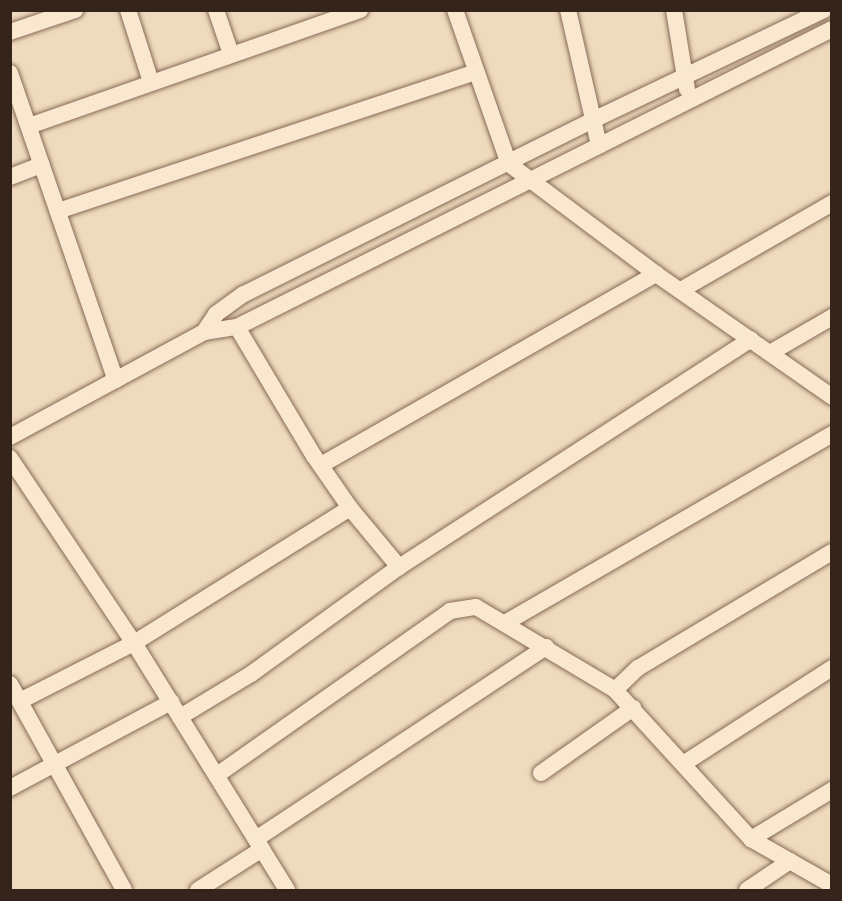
<!DOCTYPE html>
<style>
body{margin:0}
#map{position:relative;width:842px;height:901px;overflow:hidden;background:#eedabc;font-family:Bitter,serif}
div>[style]{position:absolute}
[style*='--x']{left:calc(var(--x)*1px);top:calc(var(--y)*1px);width:calc(var(--w)*1px);rotate:calc(var(--a)*1deg)}
.roads{filter:drop-shadow(0 0 2px #866a55) drop-shadow(0 0 2px #866a55)}
.street>*{height:16px;margin:-8px;padding:0 8px;transform-origin:8px;border-radius:8px;background:#f9e8cf}
span{translate:-50% -50%;white-space:nowrap;text-align:center;line-height:1.15;-webkit-text-stroke:5px #f6e5cc;paint-order:stroke}
.frame{position:absolute;inset:0;border:12px solid #35241b;pointer-events:none}
</style>
<div id="map">
<div class="roads">
<div class="street">
<i style="--x:128;--y:10;--w:76;--a:72.3"></i>
<i style="--x:216;--y:10;--w:46;--a:71.2"></i>
<i style="--x:455;--y:10;--w:163;--a:70.7"></i>
<i style="--x:509;--y:164;--w:184;--a:36.8"></i>
<i style="--x:656;--y:274;--w:215;--a:34.9"></i>
<i style="--x:568;--y:10;--w:139;--a:77.1"></i>
<i style="--x:674;--y:10;--w:80;--a:80.7"></i>
<i style="--x:10;--y:32;--w:69;--a:-18.7"></i>
<i style="--x:10;--y:73;--w:325;--a:71"></i>
<i style="--x:29;--y:126;--w:351;--a:-19.3"></i>
<i style="--x:10;--y:177;--w:34;--a:-21"></i>
<i style="--x:58;--y:211;--w:438;--a:-18.4"></i>
<i style="--x:681;--y:290;--w:174;--a:-29.9"></i>
<i style="--x:237;--y:327;--w:150;--a:59.2"></i>
<i style="--x:314;--y:456;--w:63;--a:55.3"></i>
<i style="--x:350;--y:508;--w:77;--a:50.3"></i>
<i style="--x:204;--y:332;--w:22;--a:-56"></i>
<i style="--x:216;--y:314;--w:34;--a:-36"></i>
<i style="--x:244;--y:294;--w:388;--a:-26.5"></i>
<i style="--x:591;--y:121;--w:258;--a:-25.5"></i>
<i style="--x:770;--y:353;--w:72;--a:-30.1"></i>
<i style="--x:10;--y:437;--w:221;--a:-28.4"></i>
<i style="--x:204;--y:332;--w:33;--a:-9"></i>
<i style="--x:237;--y:327;--w:665;--a:-26.6"></i>
<i style="--x:10;--y:458;--w:223;--a:56.2"></i>
<i style="--x:134;--y:643;--w:291;--a:58.2"></i>
<i style="--x:321;--y:465;--w:386;--a:-29.7"></i>
<i style="--x:505;--y:623;--w:378;--a:-30"></i>
<i style="--x:10;--y:684;--w:235;--a:61"></i>
<i style="--x:615;--y:690;--w:32;--a:-44"></i>
<i style="--x:638;--y:668;--w:226;--a:-30.9"></i>
<i style="--x:20;--y:701;--w:128;--a:-27"></i>
<i style="--x:134;--y:643;--w:255;--a:-32"></i>
<i style="--x:180;--y:717;--w:83;--a:-31.2"></i>
<i style="--x:251;--y:674;--w:183;--a:-35.9"></i>
<i style="--x:399;--y:567;--w:419;--a:-32.9"></i>
<i style="--x:683;--y:764;--w:177;--a:-32.8"></i>
<i style="--x:541;--y:773;--w:113;--a:-35.2"></i>
<i style="--x:217;--y:775;--w:285;--a:-35.1"></i>
<i style="--x:450;--y:611;--w:26;--a:-9"></i>
<i style="--x:476;--y:607;--w:162;--a:30.8"></i>
<i style="--x:615;--y:690;--w:202;--a:47.6"></i>
<i style="--x:751;--y:839;--w:93;--a:29.6"></i>
<i style="--x:10;--y:788;--w:183;--a:-28.1"></i>
<i style="--x:256;--y:839;--w:348;--a:-33.5"></i>
<i style="--x:751;--y:839;--w:95;--a:-31.2"></i>
<i style="--x:198;--y:890;--w:76;--a:-32.6"></i>
<i style="--x:747;--y:890;--w:52;--a:-34"></i>
</div>
</div>
<div class="frame"></div>
</div>
